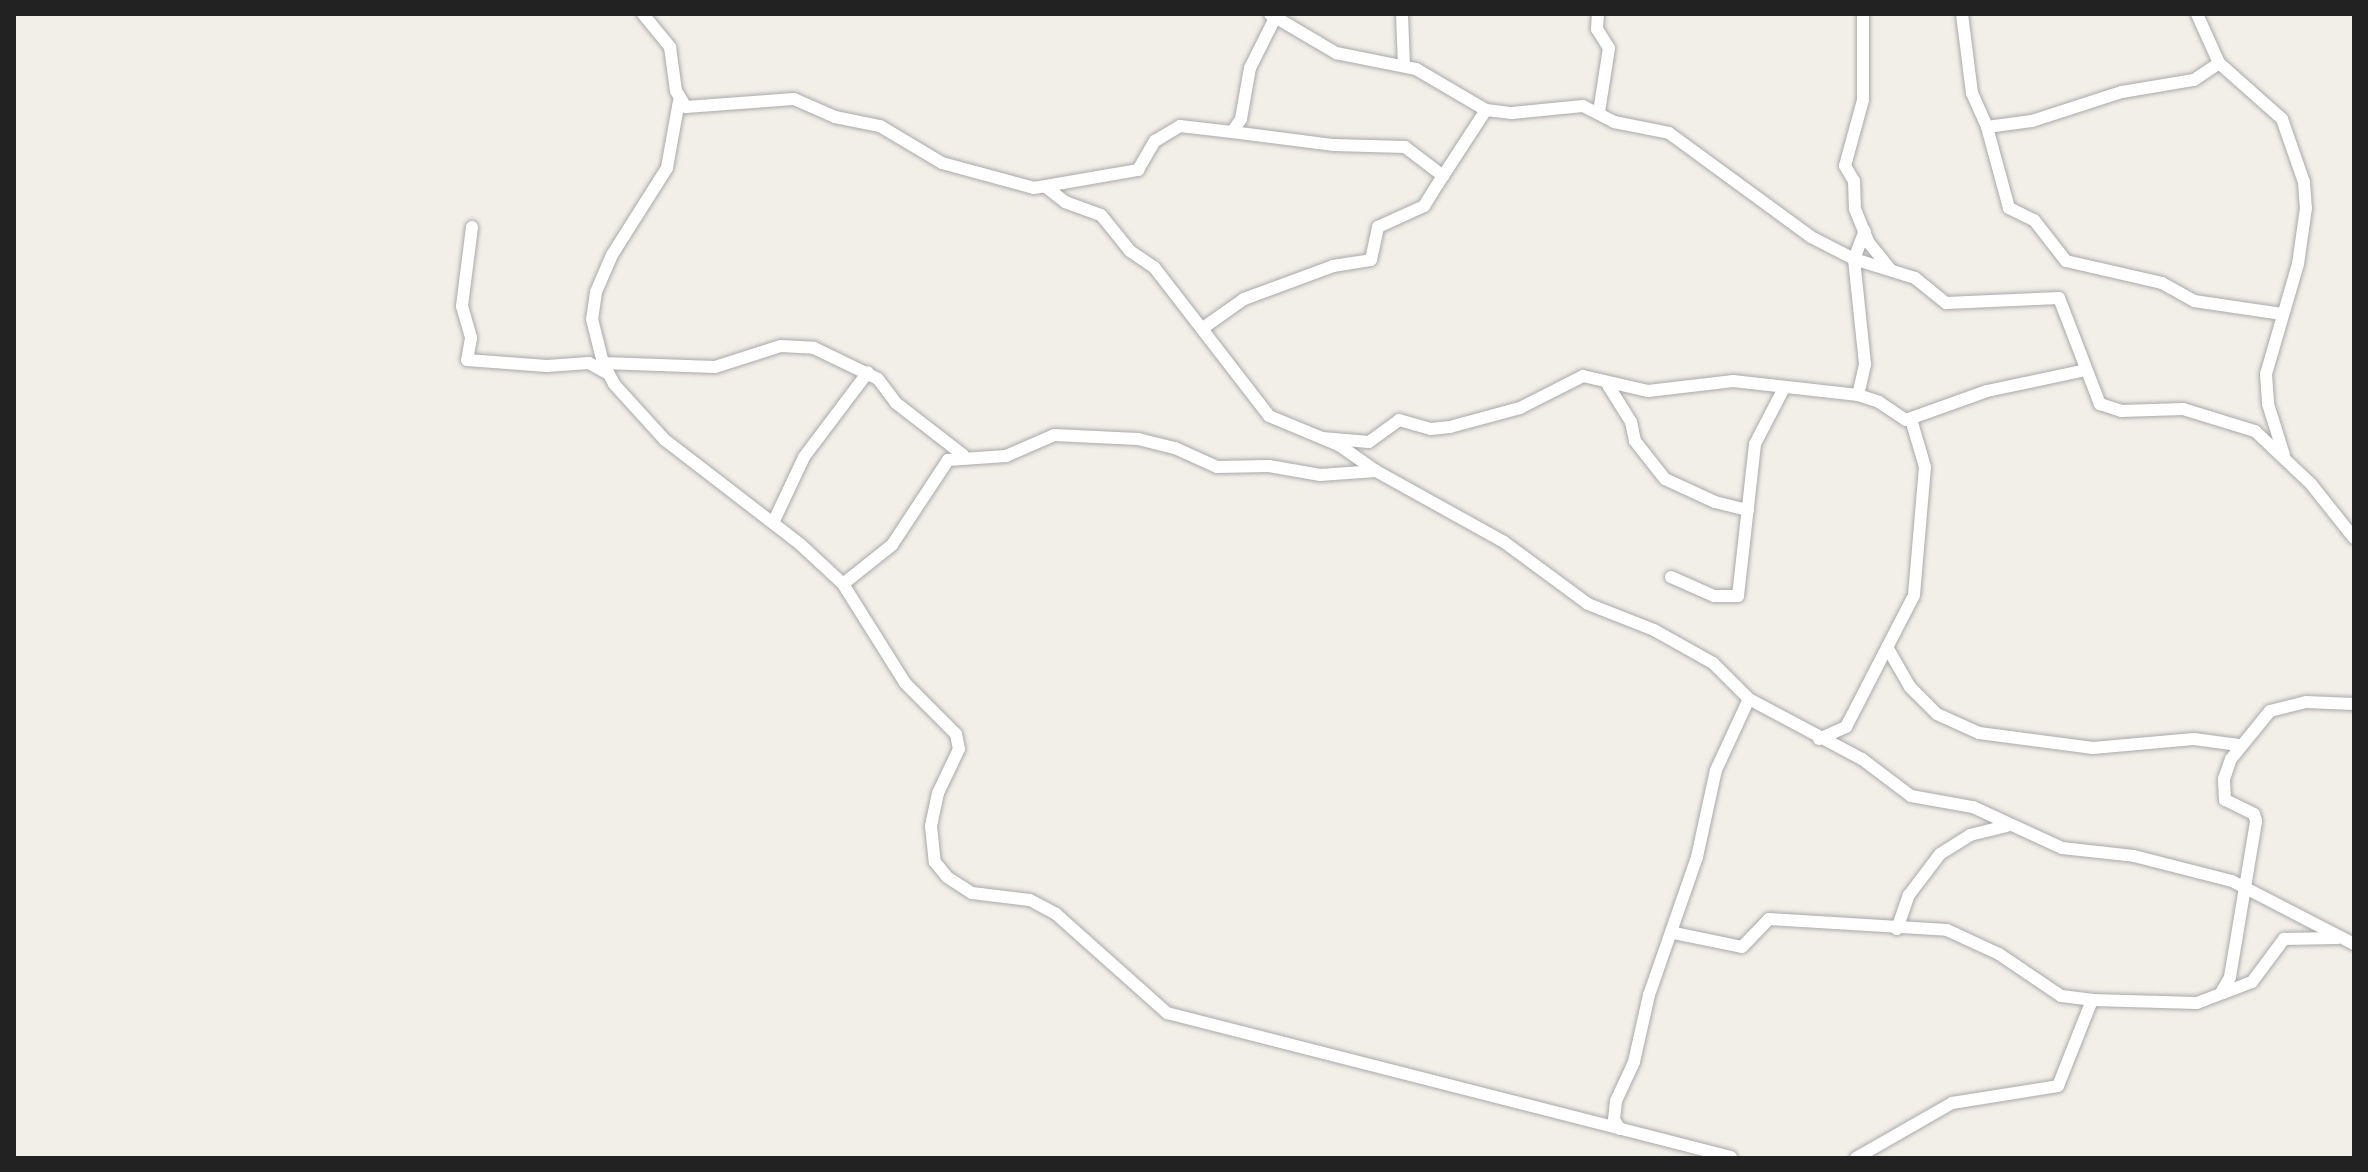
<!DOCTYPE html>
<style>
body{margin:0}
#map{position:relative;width:2368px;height:1172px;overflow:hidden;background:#f2efe9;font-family:Cabin,sans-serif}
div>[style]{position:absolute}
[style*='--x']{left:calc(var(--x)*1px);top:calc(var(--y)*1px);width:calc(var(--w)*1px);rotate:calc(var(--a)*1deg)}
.roads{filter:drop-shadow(0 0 2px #a9a9a9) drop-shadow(0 0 2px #a9a9a9)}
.minor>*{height:12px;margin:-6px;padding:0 6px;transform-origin:6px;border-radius:6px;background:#fff}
span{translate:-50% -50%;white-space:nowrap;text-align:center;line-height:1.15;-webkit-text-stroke:8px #fff;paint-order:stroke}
.frame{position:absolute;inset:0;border:16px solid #222;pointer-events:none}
</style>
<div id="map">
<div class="roads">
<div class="minor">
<i style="--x:643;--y:14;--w:43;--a:50.7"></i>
<i style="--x:670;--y:47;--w:44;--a:82.2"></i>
<i style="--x:676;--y:91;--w:19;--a:58"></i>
<i style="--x:686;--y:107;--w:108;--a:-4.2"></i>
<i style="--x:794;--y:99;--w:45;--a:23.7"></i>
<i style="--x:835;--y:117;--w:46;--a:11.3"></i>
<i style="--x:880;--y:126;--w:72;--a:30.8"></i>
<i style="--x:942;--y:163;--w:95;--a:15.2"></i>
<i style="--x:1034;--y:188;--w:106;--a:-9.8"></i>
<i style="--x:1138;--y:170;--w:34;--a:-60"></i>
<i style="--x:1155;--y:141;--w:29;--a:-31"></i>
<i style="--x:1180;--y:126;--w:52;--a:6.6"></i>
<i style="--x:1232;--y:132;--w:16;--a:-55"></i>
<i style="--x:1241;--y:119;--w:52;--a:-80"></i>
<i style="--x:1250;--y:68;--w:54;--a:-63.4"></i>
<i style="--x:1270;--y:14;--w:77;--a:30.6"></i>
<i style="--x:1336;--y:53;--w:82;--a:11.3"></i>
<i style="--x:1416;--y:69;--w:81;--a:30.4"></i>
<i style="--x:1486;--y:110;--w:26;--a:7"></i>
<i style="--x:1512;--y:113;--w:71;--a:-5.6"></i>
<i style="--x:1583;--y:106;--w:35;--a:27"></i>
<i style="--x:1614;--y:122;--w:56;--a:11.3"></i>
<i style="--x:1669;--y:133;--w:176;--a:36.2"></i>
<i style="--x:1811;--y:237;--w:48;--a:27.1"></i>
<i style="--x:1854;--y:259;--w:64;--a:17.3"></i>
<i style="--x:1915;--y:278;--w:40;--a:39"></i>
<i style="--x:1946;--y:303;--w:113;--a:-2.5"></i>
<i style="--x:2059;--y:298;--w:114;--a:68.9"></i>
<i style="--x:2100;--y:404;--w:22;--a:18"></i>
<i style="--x:2121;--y:411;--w:62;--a:-1.8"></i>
<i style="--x:2183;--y:409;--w:75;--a:17"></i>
<i style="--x:2255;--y:431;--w:77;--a:43.4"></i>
<i style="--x:2311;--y:484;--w:69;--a:51.5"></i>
<i style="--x:1402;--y:14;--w:52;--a:87.8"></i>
<i style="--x:1598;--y:14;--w:15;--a:94"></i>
<i style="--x:1597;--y:29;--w:22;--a:58"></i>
<i style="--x:1609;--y:48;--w:65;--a:98.9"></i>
<i style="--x:1863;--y:14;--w:86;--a:90"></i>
<i style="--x:1863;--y:100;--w:68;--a:105.3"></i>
<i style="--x:1845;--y:166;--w:17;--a:59"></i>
<i style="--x:1854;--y:181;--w:28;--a:88"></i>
<i style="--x:1855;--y:209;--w:37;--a:68"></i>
<i style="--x:1869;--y:243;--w:35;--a:51"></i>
<i style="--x:1962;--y:14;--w:80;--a:82.8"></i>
<i style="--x:1972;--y:93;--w:37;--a:66"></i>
<i style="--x:1987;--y:127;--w:84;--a:74.8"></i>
<i style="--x:2009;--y:208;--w:28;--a:26"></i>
<i style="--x:2034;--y:220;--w:52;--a:52"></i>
<i style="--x:2066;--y:261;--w:98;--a:12.9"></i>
<i style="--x:2162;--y:283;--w:37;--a:29"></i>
<i style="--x:2194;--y:301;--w:89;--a:8.4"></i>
<i style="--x:2197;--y:14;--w:54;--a:65.8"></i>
<i style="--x:2219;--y:63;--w:84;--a:41.6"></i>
<i style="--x:2282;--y:119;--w:67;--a:70.8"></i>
<i style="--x:2304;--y:182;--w:26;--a:86"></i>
<i style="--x:2306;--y:208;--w:57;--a:98.1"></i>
<i style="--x:2298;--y:264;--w:115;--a:106.2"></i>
<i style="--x:2266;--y:374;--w:30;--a:86"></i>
<i style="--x:2268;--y:404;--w:53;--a:72.6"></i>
<i style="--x:679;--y:101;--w:68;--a:100.2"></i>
<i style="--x:667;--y:168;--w:103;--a:122.3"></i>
<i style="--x:612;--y:255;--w:40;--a:113.4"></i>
<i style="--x:596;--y:292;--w:27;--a:98"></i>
<i style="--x:592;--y:319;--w:45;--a:76"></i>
<i style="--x:603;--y:363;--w:24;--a:62"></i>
<i style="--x:614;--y:384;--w:76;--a:47.7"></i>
<i style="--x:665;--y:440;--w:170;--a:37.6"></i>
<i style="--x:800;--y:544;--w:59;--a:42.9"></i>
<i style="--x:843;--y:584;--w:117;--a:57.9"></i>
<i style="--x:905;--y:683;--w:72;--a:45"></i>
<i style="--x:956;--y:734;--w:15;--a:79"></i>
<i style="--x:959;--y:749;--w:49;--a:115.5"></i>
<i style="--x:938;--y:793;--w:34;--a:102"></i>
<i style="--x:931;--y:826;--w:36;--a:84"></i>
<i style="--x:935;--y:862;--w:19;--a:51"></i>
<i style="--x:947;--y:877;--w:30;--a:33"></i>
<i style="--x:972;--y:893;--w:58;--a:6.9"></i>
<i style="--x:1030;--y:900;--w:30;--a:28"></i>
<i style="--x:1056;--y:914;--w:149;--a:41.7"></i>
<i style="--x:1167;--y:1013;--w:582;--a:14.32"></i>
<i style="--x:1987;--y:127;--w:45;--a:-7.6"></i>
<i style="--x:2032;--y:121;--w:95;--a:-17.9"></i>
<i style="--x:2122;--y:92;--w:73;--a:-9.5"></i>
<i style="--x:2194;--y:80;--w:30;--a:-34"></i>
<i style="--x:1232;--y:132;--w:103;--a:7.3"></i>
<i style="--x:1334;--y:145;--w:71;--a:1.6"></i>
<i style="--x:1405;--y:147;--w:48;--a:37.3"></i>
<i style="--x:1443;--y:176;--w:79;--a:-56.9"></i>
<i style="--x:1046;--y:187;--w:24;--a:38"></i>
<i style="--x:1065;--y:202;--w:38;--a:20"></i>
<i style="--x:1101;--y:215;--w:46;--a:51.1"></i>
<i style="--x:1130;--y:251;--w:29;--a:34"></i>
<i style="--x:1154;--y:267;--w:188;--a:52.3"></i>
<i style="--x:1269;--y:416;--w:76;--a:22.5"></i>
<i style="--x:1339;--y:445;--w:45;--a:35.1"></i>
<i style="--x:472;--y:227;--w:80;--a:97.2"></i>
<i style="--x:462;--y:306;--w:33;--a:74"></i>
<i style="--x:471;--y:338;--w:22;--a:100"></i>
<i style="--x:467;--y:360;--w:80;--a:4.3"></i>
<i style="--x:547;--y:366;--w:42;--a:-4.1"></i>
<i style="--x:589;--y:363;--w:21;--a:29"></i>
<i style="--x:1203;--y:328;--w:50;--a:-35.3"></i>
<i style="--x:1244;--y:299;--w:95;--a:-20.3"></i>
<i style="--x:1333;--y:266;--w:38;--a:-9"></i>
<i style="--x:1371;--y:260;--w:34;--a:-78"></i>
<i style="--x:1378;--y:227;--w:51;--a:-24.5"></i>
<i style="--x:1424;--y:206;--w:36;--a:-58"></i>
<i style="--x:603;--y:363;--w:112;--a:2"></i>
<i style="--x:715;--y:367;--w:69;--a:-17.7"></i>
<i style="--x:781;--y:346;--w:33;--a:3"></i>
<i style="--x:814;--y:348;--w:71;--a:25.8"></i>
<i style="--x:878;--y:379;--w:30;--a:53"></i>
<i style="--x:896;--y:403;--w:85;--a:37.8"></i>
<i style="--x:1608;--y:385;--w:44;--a:58.1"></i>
<i style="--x:1631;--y:422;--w:19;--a:78"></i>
<i style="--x:1635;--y:441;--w:48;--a:51.7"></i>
<i style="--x:1665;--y:479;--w:55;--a:24.7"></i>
<i style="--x:1715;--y:502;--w:34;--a:14"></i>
<i style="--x:1858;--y:395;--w:32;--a:-77"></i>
<i style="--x:1865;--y:364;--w:106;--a:-96"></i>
<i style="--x:1854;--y:259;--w:30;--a:-69"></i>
<i style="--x:1322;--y:438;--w:47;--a:4.9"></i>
<i style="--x:1369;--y:442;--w:37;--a:-36"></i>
<i style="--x:1399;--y:420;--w:33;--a:16"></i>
<i style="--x:1431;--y:429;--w:19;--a:-6"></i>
<i style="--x:1450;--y:427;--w:73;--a:-15.2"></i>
<i style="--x:1520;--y:408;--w:71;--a:-26.9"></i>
<i style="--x:1583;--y:376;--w:67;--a:13"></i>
<i style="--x:1648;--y:391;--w:86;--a:-6.7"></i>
<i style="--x:1733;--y:381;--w:126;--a:6.4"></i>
<i style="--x:1858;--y:395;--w:22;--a:18"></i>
<i style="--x:1879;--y:402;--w:32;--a:34"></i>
<i style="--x:1906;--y:420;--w:86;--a:-19.7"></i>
<i style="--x:1987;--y:391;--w:101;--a:-12"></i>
<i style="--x:773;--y:523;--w:73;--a:-64.8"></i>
<i style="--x:804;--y:457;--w:106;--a:-53"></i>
<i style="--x:1671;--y:577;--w:47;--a:23.8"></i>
<i style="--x:1714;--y:596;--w:24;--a:0"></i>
<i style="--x:1738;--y:596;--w:153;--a:-83.6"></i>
<i style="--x:1755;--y:444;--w:63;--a:-62.6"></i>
<i style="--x:843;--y:584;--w:63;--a:-38.5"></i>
<i style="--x:892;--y:545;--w:102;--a:-56.6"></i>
<i style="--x:948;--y:460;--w:58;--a:-3.9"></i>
<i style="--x:1006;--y:456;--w:52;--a:-23.6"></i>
<i style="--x:1054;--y:435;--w:84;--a:2.7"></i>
<i style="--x:1138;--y:439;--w:38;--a:14"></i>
<i style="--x:1175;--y:448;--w:46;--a:24.3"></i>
<i style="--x:1217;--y:467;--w:52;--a:-1.1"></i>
<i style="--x:1269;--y:466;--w:52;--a:10"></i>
<i style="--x:1320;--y:475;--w:56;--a:-4.1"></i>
<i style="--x:1376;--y:471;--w:146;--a:29"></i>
<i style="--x:1504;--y:542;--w:104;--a:36.4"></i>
<i style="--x:1588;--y:604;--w:71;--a:21.5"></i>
<i style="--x:1654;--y:630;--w:68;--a:29.2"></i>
<i style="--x:1713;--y:663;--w:51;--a:45"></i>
<i style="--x:1749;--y:699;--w:128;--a:28"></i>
<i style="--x:1862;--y:759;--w:61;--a:37.1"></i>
<i style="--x:1911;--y:796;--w:63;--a:10.1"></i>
<i style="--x:1973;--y:807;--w:98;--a:24.7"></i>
<i style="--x:2062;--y:848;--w:72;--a:6.3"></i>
<i style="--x:2134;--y:856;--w:101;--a:14.3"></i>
<i style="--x:2232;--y:881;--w:137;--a:27.3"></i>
<i style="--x:1887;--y:647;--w:46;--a:60.1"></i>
<i style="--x:1910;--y:687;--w:38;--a:45"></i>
<i style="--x:1937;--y:714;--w:46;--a:24.3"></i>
<i style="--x:1979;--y:733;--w:115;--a:7.5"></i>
<i style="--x:2093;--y:748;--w:101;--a:-5.1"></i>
<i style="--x:2194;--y:739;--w:45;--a:7.6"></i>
<i style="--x:1819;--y:739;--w:30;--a:-24"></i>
<i style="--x:1846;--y:727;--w:148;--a:-62.7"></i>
<i style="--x:1914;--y:595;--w:128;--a:-85.1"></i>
<i style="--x:1925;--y:467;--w:50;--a:-106.3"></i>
<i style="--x:1897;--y:929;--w:36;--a:-71"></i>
<i style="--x:1909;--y:895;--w:51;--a:-52.9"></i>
<i style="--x:1940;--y:854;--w:36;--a:-32"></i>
<i style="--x:1970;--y:835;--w:38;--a:-14"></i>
<i style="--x:1674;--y:933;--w:69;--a:11.6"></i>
<i style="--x:1742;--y:947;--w:39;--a:-46"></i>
<i style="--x:1769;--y:919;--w:178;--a:3.5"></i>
<i style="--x:1947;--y:930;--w:57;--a:24.8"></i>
<i style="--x:1999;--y:954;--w:75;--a:34.1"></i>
<i style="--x:2061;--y:996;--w:31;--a:7"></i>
<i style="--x:2222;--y:991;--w:16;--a:-60"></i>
<i style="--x:2230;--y:977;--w:158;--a:-80.5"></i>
<i style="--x:2256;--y:821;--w:7;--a:-106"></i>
<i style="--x:2254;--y:814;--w:32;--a:-154"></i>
<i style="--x:2225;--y:800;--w:21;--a:-93"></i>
<i style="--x:2224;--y:779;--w:21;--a:-71"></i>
<i style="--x:2231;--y:759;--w:62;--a:-50.9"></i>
<i style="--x:2270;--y:711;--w:37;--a:-14"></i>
<i style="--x:2306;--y:702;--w:48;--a:2.4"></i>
<i style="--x:1620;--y:1129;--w:11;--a:-124"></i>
<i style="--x:1614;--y:1120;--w:19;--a:-84"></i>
<i style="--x:1616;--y:1101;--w:43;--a:-65.2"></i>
<i style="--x:1634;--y:1062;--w:69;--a:-77.4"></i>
<i style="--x:1649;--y:995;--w:146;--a:-70.8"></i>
<i style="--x:1697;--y:857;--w:89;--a:-77.7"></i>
<i style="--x:1716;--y:770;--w:78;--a:-65.1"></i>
<i style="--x:1856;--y:1158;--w:111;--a:-29.8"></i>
<i style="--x:1952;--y:1103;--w:107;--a:-9.1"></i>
<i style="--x:2058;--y:1086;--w:92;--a:-68.4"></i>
<i style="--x:2092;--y:1000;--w:105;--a:1.6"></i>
<i style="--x:2197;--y:1003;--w:59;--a:-20.9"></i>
<i style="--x:2252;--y:982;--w:54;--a:-53.3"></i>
<i style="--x:2284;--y:939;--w:54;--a:-1.1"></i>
</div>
</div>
<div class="frame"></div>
</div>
